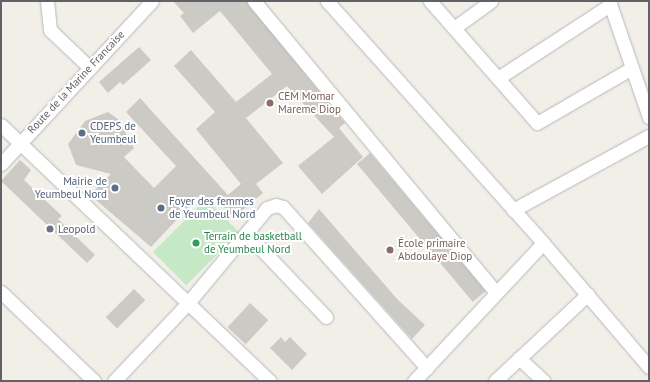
<!DOCTYPE html>
<meta charset="utf-8">
<style>
body{margin:0}
#map{position:relative;width:650px;height:382px;overflow:hidden;background:#f1efe8;font-family:"PT Sans",sans-serif}
div>[style]{position:absolute}
[style*='--x']{left:calc(var(--x)*1px);top:calc(var(--y)*1px);width:calc(var(--w)*1px);rotate:calc(var(--a)*1deg)}
.green>*{inset:0;background:#c5e8c5;transform-origin:0 0}
.building>*{inset:0;background:#cccac5;transform-origin:0 0}
.roads{filter:drop-shadow(0 0 1px #b5b8bc) drop-shadow(0 0 1px #b5b8bc)}
.minor>*{height:13px;margin:-6.5px;padding:0 6.5px;transform-origin:6.5px;border-radius:6.5px;background:#fff}
.dots>*{width:11px;height:11px;translate:-50% -50%;box-sizing:border-box;border:2px solid #fff;border-radius:50%}
span{translate:-50% -50%;white-space:nowrap;text-align:center;line-height:1.15;-webkit-text-stroke:4px #fff;paint-order:stroke}
.street-label{font-size:11px;color:#5f6368}
.education-label{font-size:11px;color:#785e54}
.left{translate:0 -50%;text-align:left}
.service-label{font-size:11px;color:#4e5e75}
.right{translate:-100% -50%;text-align:right}
.worship-label{font-size:11px;color:#5b616d}
.leisure-label{font-size:11px;color:#27864d}
.frame{position:absolute;inset:0;border:2px solid #5f6368;pointer-events:none}
</style>
<div id="map">
<div class="green">
<i style="left:206px;top:199px;width:47px;height:75px;rotate:45deg"></i>
</div>
<div class="building">
<i style="clip-path:polygon(173px 1px,246px 1px,345px 123px,339px 128px,363px 157px,322px 194px,298px 166px,334px 137px,287px 86px,246px 118px,283px 163px,256px 184px,263px 193px,233px 218px,218px 200px,212px 206px,201px 194px,151px 247px,90px 195px,111px 174px,76px 165px,68px 144px,85px 121px,108px 112px,118px 119px,134px 148px,124px 157px,154px 188px,176px 166px,126px 112px,140px 98px,228px 195px,241px 184px,196px 129px,215px 112px,174px 66px,191px 50px,236px 102px,272px 74px,220px 11px,193px 33px,180px 16px,184px 13px)"></i>
<i style="clip-path:polygon(139px 47px,151px 60px,123px 85px,120px 82px,108px 93px,99px 82px)"></i>
<i style="left:370px;top:153px;width:180px;height:17px;rotate:50deg"></i>
<i style="clip-path:polygon(20px 160px,31px 170px,24px 180px,62px 216px,58px 219px,95px 255px,87px 263px,1px 181px)"></i>
<i style="clip-path:polygon(319px 209px,398px 300px,425px 325px,412px 339px,308px 223px)"></i>
<i style="left:134px;top:289px;width:16px;height:40px;rotate:45deg"></i>
<i style="left:250px;top:303px;width:25px;height:33px;rotate:43deg"></i>
<i style="clip-path:polygon(281px 337px,285px 342px,290px 337px,307px 354px,292px 370px,270px 348px)"></i>
</div>
<div class="roads">
<div class="minor">
<i style="--x:47;--y:1;--w:29;--a:84"></i>
<i style="--x:50;--y:30;--w:55;--a:43.5"></i>
<i style="--x:254;--y:1;--w:379;--a:50.3"></i>
<i style="--x:327;--y:1;--w:324;--a:48.2"></i>
<i style="--x:543;--y:243;--w:163;--a:49.5"></i>
<i style="--x:430;--y:1;--w:162;--a:48.7"></i>
<i style="--x:537;--y:123;--w:110;--a:-30.1"></i>
<i style="--x:609;--y:1;--w:123;--a:71"></i>
<i style="--x:454;--y:28;--w:46;--a:-36.1"></i>
<i style="--x:498;--y:78;--w:134;--a:-33.1"></i>
<i style="--x:1;--y:125;--w:371;--a:43.6"></i>
<i style="--x:1;--y:164;--w:222;--a:-47.2"></i>
<i style="--x:513;--y:210;--w:155;--a:-28.6"></i>
<i style="--x:246;--y:233;--w:116;--a:46.4"></i>
<i style="--x:1;--y:292;--w:129;--a:43.7"></i>
<i style="--x:519;--y:358;--w:34;--a:43"></i>
<i style="--x:114;--y:381;--w:106;--a:-46.5"></i>
<i style="--x:187;--y:304;--w:125;--a:-50.2"></i>
<i style="--x:267;--y:208;--w:9;--a:-18"></i>
<i style="--x:276;--y:205;--w:7;--a:16"></i>
<i style="--x:283;--y:207;--w:216;--a:48.2"></i>
<i style="--x:414;--y:381;--w:189;--a:-46.9"></i>
<i style="--x:495;--y:381;--w:127;--a:-43.1"></i>
</div>
</div>
<div class="dots">
<i style="left:270px;top:103px;background:#8d6e63"></i>
<i style="left:82px;top:133px;background:#5c6f8a"></i>
<i style="left:115px;top:188px;background:#5c6f8a"></i>
<i style="left:161px;top:208px;background:#5c6f8a"></i>
<i style="left:50px;top:229px;background:#6b7280"></i>
<i style="left:196px;top:243px;background:#2e9e5b"></i>
<i style="left:390px;top:250px;background:#8d6e63"></i>
</div>
<div class="street-label">
<span style="left:76px;top:82px;rotate:-47deg">Route de la Marine Francaise</span>
</div>
<div class="education-label">
<span class="left" style="left:278px;top:103px">CEM Momar<br>Mareme Diop</span>
<span class="left" style="left:398px;top:250px">École primaire<br>Abdoulaye Diop</span>
</div>
<div class="service-label">
<span class="left" style="left:90px;top:133px">CDEPS de<br>Yeumbeul</span>
<span class="right" style="left:107px;top:188px">Mairie de<br>Yeumbeul Nord</span>
<span class="left" style="left:169px;top:208px">Foyer des femmes<br>de Yeumbeul Nord</span>
</div>
<div class="worship-label">
<span class="left" style="left:58px;top:229px">Leopold</span>
</div>
<div class="leisure-label">
<span class="left" style="left:204px;top:243px">Terrain de basketball<br>de Yeumbeul Nord</span>
</div>
<div class="frame"></div>
</div>
